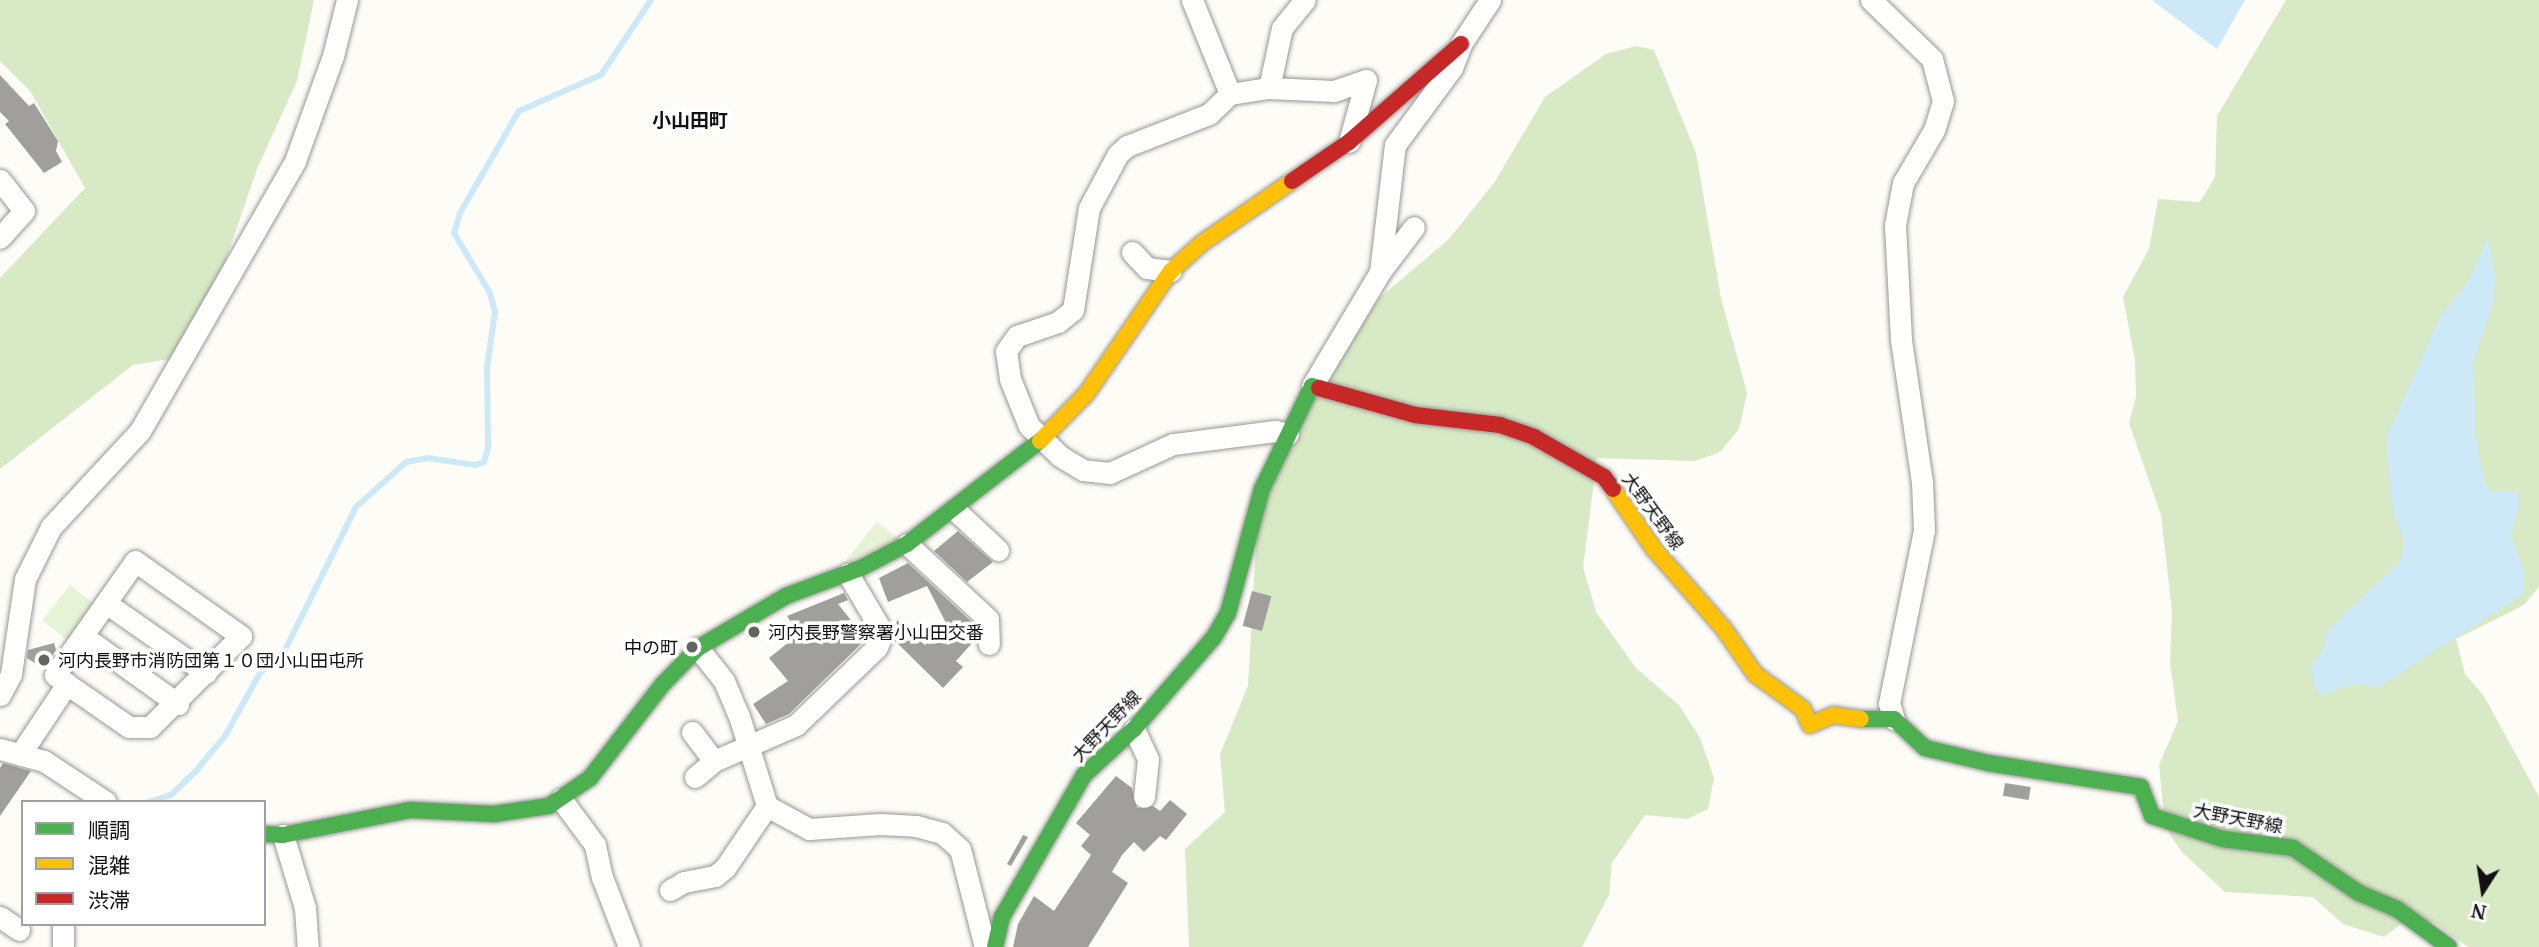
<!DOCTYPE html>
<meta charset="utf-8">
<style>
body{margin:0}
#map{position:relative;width:2539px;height:947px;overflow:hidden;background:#fdfcf7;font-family:"PT Serif","Noto Sans JP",serif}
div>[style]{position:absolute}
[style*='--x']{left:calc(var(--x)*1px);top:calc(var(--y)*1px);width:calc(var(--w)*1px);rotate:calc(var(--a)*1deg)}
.green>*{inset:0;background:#e7f3d7;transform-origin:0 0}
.forest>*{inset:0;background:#d8eac5}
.water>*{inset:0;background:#cde8f7}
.stream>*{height:6px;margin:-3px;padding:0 3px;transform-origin:3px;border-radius:3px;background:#cde8f7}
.building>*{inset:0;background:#a19f9c;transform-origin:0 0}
.roads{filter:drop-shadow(0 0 2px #979795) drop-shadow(0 0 2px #979795)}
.street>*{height:21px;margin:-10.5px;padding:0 10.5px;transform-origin:10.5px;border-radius:10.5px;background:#fffffe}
.fast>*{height:16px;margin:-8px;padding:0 8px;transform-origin:8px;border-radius:8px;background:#4caf50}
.slow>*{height:16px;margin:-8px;padding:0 8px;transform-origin:8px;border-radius:8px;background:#ffc107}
.jam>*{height:16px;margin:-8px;padding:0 8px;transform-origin:8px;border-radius:8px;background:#c62828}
.dots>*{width:19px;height:19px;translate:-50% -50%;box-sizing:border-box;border:4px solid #fff;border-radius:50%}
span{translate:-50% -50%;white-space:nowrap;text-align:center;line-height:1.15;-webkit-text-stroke:7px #fff;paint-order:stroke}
.street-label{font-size:18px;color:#111}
.poi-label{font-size:18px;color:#111}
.left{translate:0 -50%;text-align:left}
.right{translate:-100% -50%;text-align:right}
.neighbourhood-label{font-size:19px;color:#111;font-weight:700}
.legend{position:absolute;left:21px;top:800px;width:245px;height:126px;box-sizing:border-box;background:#fff;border:2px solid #a0a0a0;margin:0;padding:9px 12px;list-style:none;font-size:21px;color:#111}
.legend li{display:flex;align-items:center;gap:14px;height:35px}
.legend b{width:35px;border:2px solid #a0a0a0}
.north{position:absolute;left:2448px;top:856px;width:70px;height:70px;-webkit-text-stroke:5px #fff;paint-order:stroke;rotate:192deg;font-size:19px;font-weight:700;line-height:28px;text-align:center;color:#111}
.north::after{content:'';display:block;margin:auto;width:24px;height:32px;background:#111;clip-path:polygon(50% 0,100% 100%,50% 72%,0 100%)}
</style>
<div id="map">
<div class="green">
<i style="clip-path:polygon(877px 522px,899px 539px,843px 564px)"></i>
<i style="left:70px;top:585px;width:37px;height:45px;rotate:38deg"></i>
</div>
<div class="forest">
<i style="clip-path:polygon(0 0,314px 0,297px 81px,257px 169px,193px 355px,133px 365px,0 469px,0 278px,85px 188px,30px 91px,0 61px)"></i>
<i style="clip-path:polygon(2286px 0,2539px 0,2539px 587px,2524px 605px,2456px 639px,2465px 674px,2484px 696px,2539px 797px,2539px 947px,2468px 947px,2434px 922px,2401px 924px,2384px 937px,2343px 924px,2313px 897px,2225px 892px,2181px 851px,2165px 827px,2159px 765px,2178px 721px,2170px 662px,2172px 611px,2161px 515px,2129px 423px,2136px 397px,2135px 360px,2123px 297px,2149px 249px,2158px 199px,2200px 202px,2215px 177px,2217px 116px)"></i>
<i style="clip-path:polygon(1636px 46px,1654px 50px,1696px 153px,1721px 298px,1747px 393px,1739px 429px,1720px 452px,1695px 461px,1597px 458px,1583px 567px,1596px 612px,1636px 668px,1679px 705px,1700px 738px,1714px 778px,1708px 809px,1687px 819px,1645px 815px,1612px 863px,1609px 895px,1582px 947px,1189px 947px,1185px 849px,1225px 812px,1220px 754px,1248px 686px,1256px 543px,1274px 439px,1357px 317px,1449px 239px,1494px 183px,1545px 97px,1606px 54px)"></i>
</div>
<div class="water">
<i style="clip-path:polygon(2152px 0,2245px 0,2217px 49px)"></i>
<i style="clip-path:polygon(2488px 237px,2496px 277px,2493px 304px,2474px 358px,2475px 434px,2485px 483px,2493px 492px,2517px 492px,2520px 502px,2511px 537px,2524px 569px,2524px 594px,2377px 688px,2354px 683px,2322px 695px,2314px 685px,2311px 666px,2323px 651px,2327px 631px,2401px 561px,2404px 542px,2393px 510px,2386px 439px,2440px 317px,2469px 280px)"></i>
</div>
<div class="stream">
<i style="--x:149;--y:802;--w:23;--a:-18"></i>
<i style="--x:171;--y:795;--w:33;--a:-44"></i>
<i style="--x:195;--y:772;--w:47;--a:-50.2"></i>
<i style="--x:225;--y:736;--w:72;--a:-60.9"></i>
<i style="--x:260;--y:673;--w:30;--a:-40"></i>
<i style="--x:283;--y:654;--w:164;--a:-63.6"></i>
<i style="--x:356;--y:507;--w:67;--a:-42"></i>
<i style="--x:406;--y:462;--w:22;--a:-10"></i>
<i style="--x:428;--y:458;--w:48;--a:8.5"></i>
<i style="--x:475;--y:465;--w:9;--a:-18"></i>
<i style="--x:484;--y:462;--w:15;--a:-74"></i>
<i style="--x:488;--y:448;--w:81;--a:-90.7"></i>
<i style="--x:487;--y:367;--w:56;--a:-81.7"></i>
<i style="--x:495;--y:312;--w:20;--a:-105"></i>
<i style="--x:490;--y:293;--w:70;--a:-121"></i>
<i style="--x:454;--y:233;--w:21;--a:-73"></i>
<i style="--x:460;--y:213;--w:118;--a:-60"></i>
<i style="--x:519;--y:111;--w:90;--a:-23.7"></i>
<i style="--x:601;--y:75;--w:90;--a:-56.3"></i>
</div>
<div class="building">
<i style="clip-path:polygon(0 75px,29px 106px,34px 103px,58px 141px,56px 151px,62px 162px,44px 173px,5px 124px,9px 121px,0 112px)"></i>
<i style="clip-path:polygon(958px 531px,993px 562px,967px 582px,934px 551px)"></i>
<i style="clip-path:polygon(908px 563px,975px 625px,968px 636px,974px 641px,956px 661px,963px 667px,943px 688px,894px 640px,897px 620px,925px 645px,946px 623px,927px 586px,888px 602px,879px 578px)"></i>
<i style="left:1252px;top:591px;width:20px;height:36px;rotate:15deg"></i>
<i style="clip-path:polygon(844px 593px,848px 600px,838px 604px,866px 639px,789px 714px,766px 724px,753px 704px,788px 681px,769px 658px,799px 634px,787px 616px)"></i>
<i style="clip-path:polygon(54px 643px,56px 650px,44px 669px,27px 658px,28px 650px)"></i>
<i style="clip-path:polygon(3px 763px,31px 771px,0 816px,0 768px)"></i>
<i style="clip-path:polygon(1116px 776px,1132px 788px,1137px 808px,1153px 806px,1160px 811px,1170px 800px,1187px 814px,1166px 840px,1160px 836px,1144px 852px,1134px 842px,1122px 855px,1112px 872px,1128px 883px,1088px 947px,1013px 947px,1018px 924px,1034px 896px,1054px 911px,1091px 855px,1081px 846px,1090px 835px,1076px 823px)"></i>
<i style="left:2005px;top:783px;width:26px;height:13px;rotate:9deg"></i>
<i style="clip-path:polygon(1023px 835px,1028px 837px,1011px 866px,1007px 864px)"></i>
</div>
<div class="roads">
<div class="street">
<i style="--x:1192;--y:0;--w:101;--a:68"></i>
<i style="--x:1871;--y:0;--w:85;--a:44"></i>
<i style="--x:1932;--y:59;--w:43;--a:75.3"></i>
<i style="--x:1943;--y:101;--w:30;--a:107"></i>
<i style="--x:1934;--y:130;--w:61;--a:120.3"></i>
<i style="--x:1903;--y:183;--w:43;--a:100.8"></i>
<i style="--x:1895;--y:225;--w:115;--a:87"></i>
<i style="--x:1901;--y:340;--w:144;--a:81.6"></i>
<i style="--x:1922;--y:482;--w:48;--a:87.6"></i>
<i style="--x:1924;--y:530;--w:177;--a:101.4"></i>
<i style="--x:1889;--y:703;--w:17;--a:73"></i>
<i style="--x:1269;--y:88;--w:61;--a:-77.8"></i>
<i style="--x:1282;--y:28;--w:36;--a:-51"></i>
<i style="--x:0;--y:180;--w:39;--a:52"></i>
<i style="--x:24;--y:211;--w:36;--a:132"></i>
<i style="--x:1132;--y:252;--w:22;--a:47"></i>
<i style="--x:1147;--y:268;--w:24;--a:7"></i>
<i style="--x:1380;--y:272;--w:56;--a:-52.9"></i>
<i style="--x:1312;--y:386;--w:133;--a:-59.2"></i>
<i style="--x:1380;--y:272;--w:128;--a:-83.3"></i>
<i style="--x:1395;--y:145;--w:96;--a:-53.5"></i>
<i style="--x:1452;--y:68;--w:26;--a:-69"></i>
<i style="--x:1461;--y:44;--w:53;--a:-56.6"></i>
<i style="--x:1288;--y:434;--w:13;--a:-167"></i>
<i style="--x:1275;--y:431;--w:103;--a:172.7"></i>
<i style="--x:1173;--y:444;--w:69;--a:155.3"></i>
<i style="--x:1110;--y:473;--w:27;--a:-174"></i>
<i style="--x:1083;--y:470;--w:27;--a:-149"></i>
<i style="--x:1060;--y:456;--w:43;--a:-135.9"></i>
<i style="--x:1029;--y:426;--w:51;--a:-112"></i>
<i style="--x:1010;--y:379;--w:28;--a:-98"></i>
<i style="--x:1006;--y:351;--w:19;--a:-54"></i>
<i style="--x:1017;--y:336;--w:43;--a:-18.9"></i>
<i style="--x:1058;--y:322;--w:19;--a:-39"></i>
<i style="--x:1073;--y:310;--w:103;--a:-81.1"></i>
<i style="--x:1089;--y:208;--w:61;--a:-61.8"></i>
<i style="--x:1118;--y:154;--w:12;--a:-42"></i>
<i style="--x:1127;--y:146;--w:88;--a:-21.3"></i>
<i style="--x:1209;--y:114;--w:29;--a:-44"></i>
<i style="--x:1230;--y:94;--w:39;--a:-9"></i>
<i style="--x:1269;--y:88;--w:65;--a:2.6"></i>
<i style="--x:1334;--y:91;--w:34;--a:-19"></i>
<i style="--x:1366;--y:80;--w:64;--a:105.3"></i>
<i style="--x:955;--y:510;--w:59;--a:42.9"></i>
<i style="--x:907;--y:544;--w:110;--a:42.8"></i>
<i style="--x:988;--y:619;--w:25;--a:88"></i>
<i style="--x:106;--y:603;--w:122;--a:35"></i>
<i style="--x:83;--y:636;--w:117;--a:35.6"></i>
<i style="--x:698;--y:648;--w:42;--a:51.8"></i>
<i style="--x:724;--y:681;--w:38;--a:67"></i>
<i style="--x:739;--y:716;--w:94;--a:72.7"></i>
<i style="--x:767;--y:806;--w:48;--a:28.7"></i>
<i style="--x:809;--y:829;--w:71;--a:-4"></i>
<i style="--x:880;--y:824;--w:36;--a:3"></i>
<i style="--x:916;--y:826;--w:27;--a:15"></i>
<i style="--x:942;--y:833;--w:24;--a:42"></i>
<i style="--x:960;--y:849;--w:101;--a:75.7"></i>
<i style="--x:0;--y:695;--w:24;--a:-62"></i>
<i style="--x:11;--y:674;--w:96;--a:-81.6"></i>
<i style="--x:25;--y:579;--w:58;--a:-63.4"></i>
<i style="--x:51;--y:527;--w:131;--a:-47.2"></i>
<i style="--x:140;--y:431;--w:311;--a:-60.1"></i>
<i style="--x:295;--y:161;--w:112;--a:-70.1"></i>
<i style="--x:333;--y:56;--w:58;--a:-76"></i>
<i style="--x:1134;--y:729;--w:33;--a:65"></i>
<i style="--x:1148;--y:759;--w:38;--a:96"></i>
<i style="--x:692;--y:732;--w:36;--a:53"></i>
<i style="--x:0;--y:749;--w:46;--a:15.3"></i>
<i style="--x:44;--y:761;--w:74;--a:33.5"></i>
<i style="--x:21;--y:753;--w:83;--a:-56.3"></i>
<i style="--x:67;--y:684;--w:15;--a:-143"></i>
<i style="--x:55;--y:675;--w:139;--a:-54.9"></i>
<i style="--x:135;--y:561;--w:130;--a:35.3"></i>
<i style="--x:241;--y:636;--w:129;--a:135"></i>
<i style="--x:150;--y:727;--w:21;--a:180"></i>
<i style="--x:129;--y:727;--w:75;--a:-145.3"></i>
<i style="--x:695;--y:777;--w:25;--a:-40"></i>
<i style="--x:714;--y:761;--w:90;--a:-23.7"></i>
<i style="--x:796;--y:725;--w:112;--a:-43.9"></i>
<i style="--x:877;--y:647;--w:15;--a:-67"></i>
<i style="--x:883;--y:633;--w:69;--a:-120.7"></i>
<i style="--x:561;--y:799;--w:57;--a:53.5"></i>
<i style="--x:595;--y:845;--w:33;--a:78"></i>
<i style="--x:602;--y:877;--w:75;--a:68.9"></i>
<i style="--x:283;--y:835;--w:76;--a:73.2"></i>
<i style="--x:305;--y:908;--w:39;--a:86"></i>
<i style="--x:670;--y:890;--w:16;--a:-30"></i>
<i style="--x:684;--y:882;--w:32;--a:-11"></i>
<i style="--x:715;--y:876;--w:13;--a:-39"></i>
<i style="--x:725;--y:868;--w:75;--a:-55.9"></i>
<i style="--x:0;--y:917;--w:23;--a:34"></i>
<i style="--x:63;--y:947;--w:23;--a:-90"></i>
</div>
<div class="fast">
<i style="--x:1861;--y:719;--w:33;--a:0"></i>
<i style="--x:1894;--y:719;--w:42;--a:43.1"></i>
<i style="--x:1925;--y:748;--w:65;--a:13.4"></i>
<i style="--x:1988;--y:763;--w:155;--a:8.9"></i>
<i style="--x:2141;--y:787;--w:31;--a:69"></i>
<i style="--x:2152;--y:816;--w:75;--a:17.9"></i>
<i style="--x:2223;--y:839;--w:71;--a:7.3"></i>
<i style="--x:2293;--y:848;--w:80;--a:34.3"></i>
<i style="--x:2359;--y:893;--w:41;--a:22.8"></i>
<i style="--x:2397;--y:909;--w:64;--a:36.2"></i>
<i style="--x:264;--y:834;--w:19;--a:3"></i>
<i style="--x:283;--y:835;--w:130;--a:-11.1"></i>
<i style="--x:411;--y:810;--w:83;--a:2.8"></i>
<i style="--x:494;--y:814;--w:56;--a:-8.3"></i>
<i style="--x:549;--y:806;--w:50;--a:-34.3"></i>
<i style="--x:590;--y:778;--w:119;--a:-52.2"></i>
<i style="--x:663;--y:684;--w:50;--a:-45.8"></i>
<i style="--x:698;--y:648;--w:102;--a:-30.6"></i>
<i style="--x:786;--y:596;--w:80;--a:-20.5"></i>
<i style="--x:861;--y:568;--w:52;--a:-27.6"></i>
<i style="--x:907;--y:544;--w:168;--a:-37.8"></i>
<i style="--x:995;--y:947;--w:31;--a:-77"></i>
<i style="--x:1002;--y:917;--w:164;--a:-60"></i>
<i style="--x:1084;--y:775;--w:68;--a:-42.6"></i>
<i style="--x:1134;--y:729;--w:122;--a:-49"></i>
<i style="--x:1214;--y:637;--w:28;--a:-60"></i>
<i style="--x:1228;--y:613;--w:129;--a:-74.7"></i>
<i style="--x:1262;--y:489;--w:114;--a:-64.1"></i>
<i style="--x:1312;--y:386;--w:7;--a:16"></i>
</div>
<div class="slow">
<i style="--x:1040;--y:441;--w:67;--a:-45.6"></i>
<i style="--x:1087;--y:393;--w:148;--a:-55.5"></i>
<i style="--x:1171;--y:271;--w:42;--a:-42.1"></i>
<i style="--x:1202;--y:243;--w:109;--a:-34.6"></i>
<i style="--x:1613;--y:489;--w:73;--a:55.7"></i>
<i style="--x:1654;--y:549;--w:106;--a:48.8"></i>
<i style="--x:1724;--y:629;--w:55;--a:55.4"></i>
<i style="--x:1755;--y:674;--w:59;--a:36.1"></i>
<i style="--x:1803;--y:709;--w:17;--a:66"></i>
<i style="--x:1810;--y:725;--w:25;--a:-23"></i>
<i style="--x:1833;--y:715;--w:28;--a:8"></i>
</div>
<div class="jam">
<i style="--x:1292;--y:181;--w:69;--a:-34.4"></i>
<i style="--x:1349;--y:142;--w:149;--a:-41.2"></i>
<i style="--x:1319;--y:388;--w:100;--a:15.7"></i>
<i style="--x:1415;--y:415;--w:86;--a:6.7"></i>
<i style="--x:1500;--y:425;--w:36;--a:19"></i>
<i style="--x:1534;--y:437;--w:81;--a:29.7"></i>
<i style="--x:1604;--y:477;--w:15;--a:53"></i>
</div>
</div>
<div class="dots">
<i style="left:754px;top:632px;background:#646362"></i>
<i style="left:692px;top:647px;background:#646362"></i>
<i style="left:44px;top:660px;background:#646362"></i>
</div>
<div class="street-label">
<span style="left:1653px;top:511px;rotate:54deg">大野天野線</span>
<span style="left:1106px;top:726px;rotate:-46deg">大野天野線</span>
<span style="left:2238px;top:818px;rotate:11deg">大野天野線</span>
</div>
<div class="poi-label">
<span class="left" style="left:768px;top:632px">河内長野警察署小山田交番</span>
<span class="right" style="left:678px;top:647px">中の町</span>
<span class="left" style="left:58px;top:660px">河内長野市消防団第１０団小山田屯所</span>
</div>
<div class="neighbourhood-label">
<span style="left:690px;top:120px">小山田町</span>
</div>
<ul class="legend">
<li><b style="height:9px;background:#4caf50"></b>順調</li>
<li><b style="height:9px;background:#ffc107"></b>混雑</li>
<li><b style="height:9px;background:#c62828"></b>渋滞</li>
</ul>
<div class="north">N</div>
</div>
